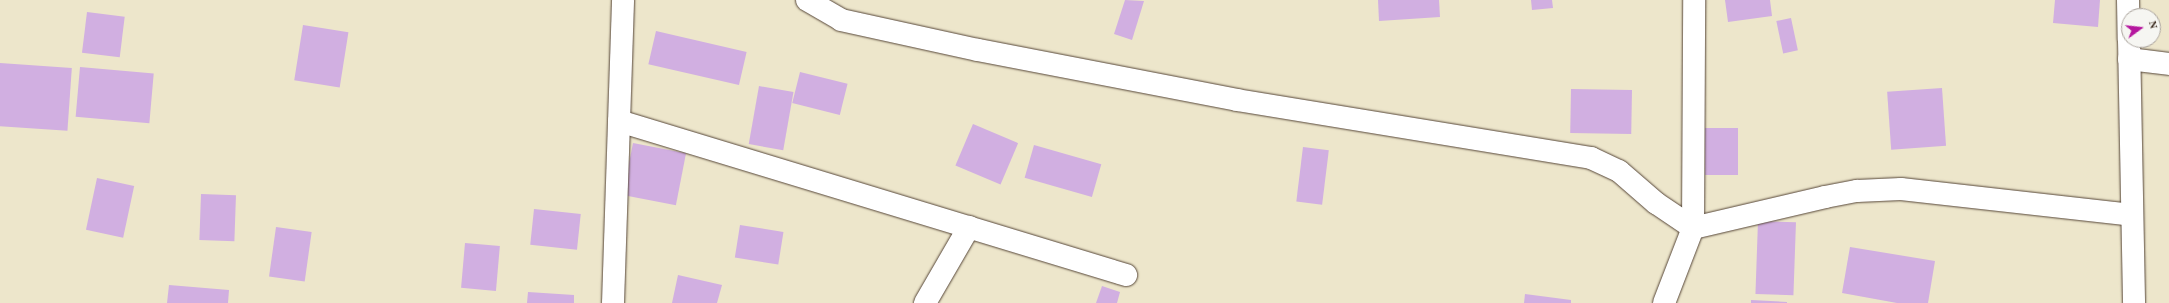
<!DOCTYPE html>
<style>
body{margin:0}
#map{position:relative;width:2169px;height:303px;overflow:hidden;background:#ede6cb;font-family:"Old Standard TT",serif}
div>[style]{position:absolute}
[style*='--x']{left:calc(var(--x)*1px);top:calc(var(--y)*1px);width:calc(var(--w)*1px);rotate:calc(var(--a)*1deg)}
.building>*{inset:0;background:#d1afe1;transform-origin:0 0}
.roads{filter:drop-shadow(0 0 1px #564638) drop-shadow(0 0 1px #564638)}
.minor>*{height:22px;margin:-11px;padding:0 11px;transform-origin:11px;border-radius:11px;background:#fff}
span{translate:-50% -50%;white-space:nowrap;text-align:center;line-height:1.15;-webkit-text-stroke:3px #f6f6f2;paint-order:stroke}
.north{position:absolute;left:2121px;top:8px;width:40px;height:40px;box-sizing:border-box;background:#f6f6f2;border:1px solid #aba49d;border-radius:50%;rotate:75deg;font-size:11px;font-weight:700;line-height:16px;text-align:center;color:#3b2a1e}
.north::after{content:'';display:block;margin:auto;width:14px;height:18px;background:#b5179e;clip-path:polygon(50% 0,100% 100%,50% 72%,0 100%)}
</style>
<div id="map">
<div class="building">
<i style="clip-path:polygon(1125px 0,1144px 1px,1132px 40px,1114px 34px)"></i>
<i style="clip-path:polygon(1378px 0,1439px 0,1440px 17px,1379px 21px)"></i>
<i style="clip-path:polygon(1531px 0,1552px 0,1553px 8px,1532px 10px)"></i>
<i style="clip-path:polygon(1725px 0,1770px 0,1772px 16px,1728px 22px)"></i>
<i style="clip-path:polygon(2055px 0,2100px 0,2098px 27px,2053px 23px)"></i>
<i style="left:87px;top:12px;width:38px;height:41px;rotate:7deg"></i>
<i style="left:1791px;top:18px;width:33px;height:15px;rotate:78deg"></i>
<i style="left:303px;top:25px;width:46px;height:56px;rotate:9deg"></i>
<i style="left:656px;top:31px;width:93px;height:34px;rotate:13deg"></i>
<i style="left:0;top:63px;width:72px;height:63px;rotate:4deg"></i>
<i style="left:80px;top:67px;width:74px;height:50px;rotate:5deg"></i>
<i style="left:800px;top:72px;width:49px;height:32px;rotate:14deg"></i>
<i style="left:759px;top:86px;width:35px;height:59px;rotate:10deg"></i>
<i style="left:1942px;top:88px;width:58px;height:55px;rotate:86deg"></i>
<i style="left:1571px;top:89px;width:61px;height:44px;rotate:1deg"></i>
<i style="left:973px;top:124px;width:49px;height:45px;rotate:23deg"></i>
<i style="left:1705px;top:128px;width:33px;height:47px"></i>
<i style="left:633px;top:143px;width:54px;height:53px;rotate:11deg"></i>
<i style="left:1034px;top:145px;width:70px;height:34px;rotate:16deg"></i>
<i style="left:1303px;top:147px;width:26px;height:55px;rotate:7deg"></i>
<i style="left:97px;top:178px;width:38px;height:53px;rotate:12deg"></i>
<i style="left:201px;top:194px;width:35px;height:46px;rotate:2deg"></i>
<i style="left:534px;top:209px;width:47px;height:36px;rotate:6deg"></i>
<i style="left:1758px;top:221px;width:38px;height:73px;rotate:2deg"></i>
<i style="left:740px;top:225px;width:44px;height:33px;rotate:9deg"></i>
<i style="left:276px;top:227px;width:36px;height:50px;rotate:8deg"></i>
<i style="left:465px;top:243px;width:35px;height:45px;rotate:5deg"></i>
<i style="clip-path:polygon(1850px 247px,1935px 261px,1928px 303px,1897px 303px,1842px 293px)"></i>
<i style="clip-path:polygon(678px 275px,722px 285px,717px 303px,672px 303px)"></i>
<i style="clip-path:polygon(169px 285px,229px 290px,228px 303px,167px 303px)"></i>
<i style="clip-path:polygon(1102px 286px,1120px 292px,1117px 303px,1096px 303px)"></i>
<i style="clip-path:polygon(528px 292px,574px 295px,574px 303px,527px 303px)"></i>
<i style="clip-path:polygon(1525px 294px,1571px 300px,1571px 303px,1524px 303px)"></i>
<i style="clip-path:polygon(1751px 300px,1787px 302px,1787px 303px,1751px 303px)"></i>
</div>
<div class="roads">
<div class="minor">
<i style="--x:807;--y:0;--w:39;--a:30"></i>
<i style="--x:841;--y:20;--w:140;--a:12.4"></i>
<i style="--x:978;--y:50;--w:264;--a:10.9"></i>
<i style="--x:1237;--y:100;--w:359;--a:9.3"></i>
<i style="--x:1591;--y:158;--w:31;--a:25"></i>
<i style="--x:1619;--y:171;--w:49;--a:40.9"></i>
<i style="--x:1656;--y:203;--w:45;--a:34"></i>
<i style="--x:1693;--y:228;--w:136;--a:-13.2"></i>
<i style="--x:1825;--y:197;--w:33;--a:-11"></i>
<i style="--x:1857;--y:191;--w:44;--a:-2.6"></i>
<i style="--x:1901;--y:189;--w:232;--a:6.4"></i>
<i style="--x:2128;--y:0;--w:39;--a:89"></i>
<i style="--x:2129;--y:40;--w:263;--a:88.9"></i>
<i style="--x:2129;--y:59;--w:40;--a:7.1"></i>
<i style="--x:619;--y:121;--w:530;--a:16.9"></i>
<i style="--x:613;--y:303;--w:303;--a:-88.1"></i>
<i style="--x:925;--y:303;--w:88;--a:-59.9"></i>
<i style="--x:1664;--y:303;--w:80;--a:-68.9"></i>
<i style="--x:1693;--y:228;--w:228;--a:-89.7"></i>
</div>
</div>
<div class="north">N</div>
</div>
